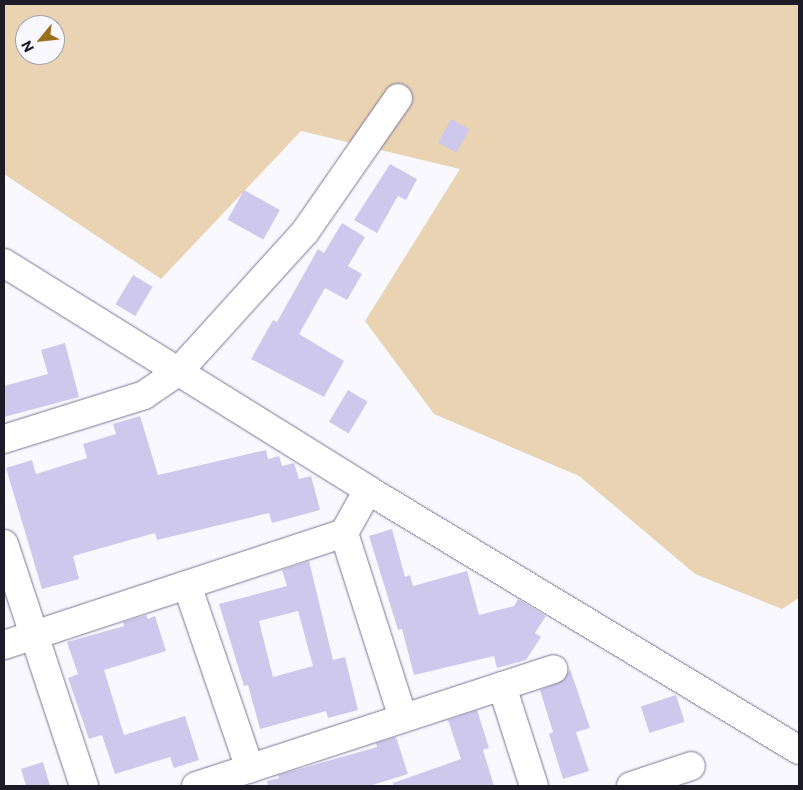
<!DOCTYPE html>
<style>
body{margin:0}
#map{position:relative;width:803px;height:790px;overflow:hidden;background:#f9f8ff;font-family:Commissioner,sans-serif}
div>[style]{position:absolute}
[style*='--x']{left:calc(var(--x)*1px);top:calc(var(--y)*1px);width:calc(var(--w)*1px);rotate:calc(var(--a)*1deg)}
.green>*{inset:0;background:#e9d3b2}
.building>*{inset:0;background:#cfc8ed;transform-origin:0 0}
.roads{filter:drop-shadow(0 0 1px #7b7593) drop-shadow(0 0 1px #7b7593)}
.street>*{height:28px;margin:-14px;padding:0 14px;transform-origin:14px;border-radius:14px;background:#fff}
.secondary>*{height:28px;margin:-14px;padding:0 14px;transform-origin:14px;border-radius:14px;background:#fff}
span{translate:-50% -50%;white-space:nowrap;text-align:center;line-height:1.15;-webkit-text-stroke:4px #f9f8ff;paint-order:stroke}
.frame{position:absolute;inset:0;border:5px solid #1d1b27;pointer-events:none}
.north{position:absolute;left:15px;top:15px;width:50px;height:50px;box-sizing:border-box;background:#f9f8ff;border:1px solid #a1a0a9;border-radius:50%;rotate:242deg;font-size:14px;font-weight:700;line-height:20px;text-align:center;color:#1d1b27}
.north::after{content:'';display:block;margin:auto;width:18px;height:22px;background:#9b6e1e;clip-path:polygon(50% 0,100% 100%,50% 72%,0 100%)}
</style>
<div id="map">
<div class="green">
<i style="clip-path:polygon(evenodd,4px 4px,799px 4px,799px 598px,782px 609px,695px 574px,579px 476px,434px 414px,365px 321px,460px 169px,301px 131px,161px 279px,4px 174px,4px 4px,25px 25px,55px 25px,55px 55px,25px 55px,25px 25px)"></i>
</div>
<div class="building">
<i style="left:451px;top:119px;width:21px;height:27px;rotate:29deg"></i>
<i style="clip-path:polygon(390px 164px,417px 179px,406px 200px,398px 196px,377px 233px,354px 220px)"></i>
<i style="left:244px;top:190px;width:41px;height:34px;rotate:29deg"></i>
<i style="clip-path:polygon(342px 223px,365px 237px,348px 266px,362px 274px,347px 300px,325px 288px,299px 334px,344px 361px,324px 397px,251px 359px,273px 320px,277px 322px,318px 249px,324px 253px)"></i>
<i style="left:133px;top:275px;width:23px;height:34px;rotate:31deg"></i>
<i style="clip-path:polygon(65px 343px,79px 397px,4px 417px,4px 386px,48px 374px,41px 350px)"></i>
<i style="left:348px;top:390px;width:23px;height:37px;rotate:31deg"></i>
<i style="clip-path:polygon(140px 416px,158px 475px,266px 450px,268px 459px,279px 456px,282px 466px,294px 463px,299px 479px,311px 476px,320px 510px,272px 523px,269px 513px,157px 540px,155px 533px,73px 556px,79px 579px,42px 589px,6px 468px,32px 460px,36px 474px,87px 458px,83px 444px,116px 434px,113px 424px)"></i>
<i style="clip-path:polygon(392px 529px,405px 577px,410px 575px,413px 586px,467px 571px,479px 615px,514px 606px,518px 599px,546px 616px,535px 633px,541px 637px,526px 660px,497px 668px,494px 656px,414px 675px,402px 629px,398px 630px,369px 536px)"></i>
<i style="clip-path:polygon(evenodd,309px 561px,333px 660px,345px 657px,358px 710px,328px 718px,326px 711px,260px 729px,248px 685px,244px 686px,219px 604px,287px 586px,282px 570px,309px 561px,298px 611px,313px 666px,273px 677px,259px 621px,298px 611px)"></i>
<i style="clip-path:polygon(146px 615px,148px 619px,155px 616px,166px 651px,104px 670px,124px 735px,185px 716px,199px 760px,174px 768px,170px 757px,115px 774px,102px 735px,89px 739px,68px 678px,78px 674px,67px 642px,124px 626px,123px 622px)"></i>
<i style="clip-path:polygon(570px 669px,590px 728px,576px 732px,589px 771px,563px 779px,549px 734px,553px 732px,540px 690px,564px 680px)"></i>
<i style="left:676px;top:695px;width:28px;height:37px;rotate:72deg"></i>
<i style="clip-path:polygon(477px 710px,489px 748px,483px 750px,494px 786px,393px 786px,393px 783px,461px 759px,448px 720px)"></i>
<i style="clip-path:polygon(396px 737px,408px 774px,369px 786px,268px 786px,267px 781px,279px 778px,278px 775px,377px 747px,376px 743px)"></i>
<i style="clip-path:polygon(43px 762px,50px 786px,26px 786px,21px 769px)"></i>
</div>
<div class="roads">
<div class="street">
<i style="--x:4;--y:439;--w:147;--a:-17.4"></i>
<i style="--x:144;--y:395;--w:41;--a:-34.1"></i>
<i style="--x:178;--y:372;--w:189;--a:-47.8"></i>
<i style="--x:305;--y:232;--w:163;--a:-55.2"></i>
<i style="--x:344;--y:533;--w:194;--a:72.3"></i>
<i style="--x:4;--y:544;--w:255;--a:71.7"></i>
<i style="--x:187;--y:585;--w:194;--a:71.1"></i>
<i style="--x:4;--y:645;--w:358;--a:-18.2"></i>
<i style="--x:344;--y:533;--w:49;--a:-60.8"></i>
<i style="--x:502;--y:686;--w:105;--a:72.3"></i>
<i style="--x:196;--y:786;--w:376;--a:-18.1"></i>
<i style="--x:631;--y:786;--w:63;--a:-18.4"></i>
</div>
<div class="secondary">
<i style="--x:4;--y:263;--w:429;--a:31.9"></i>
<i style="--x:368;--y:490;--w:503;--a:31.1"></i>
</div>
</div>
<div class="frame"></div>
<div class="north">N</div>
</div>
